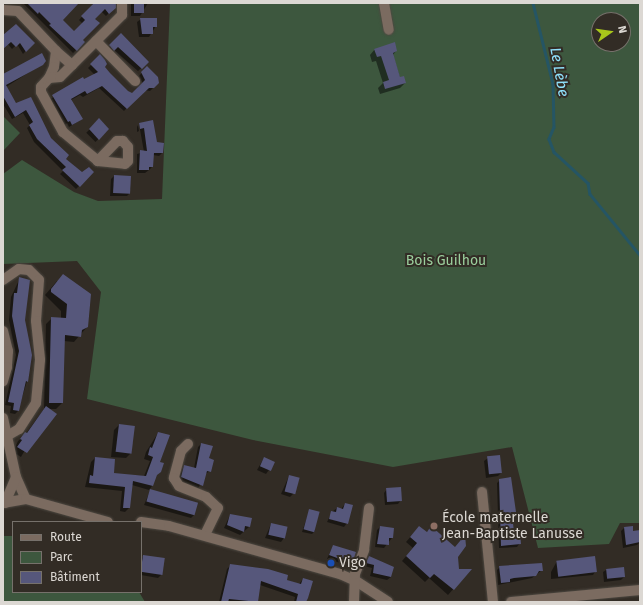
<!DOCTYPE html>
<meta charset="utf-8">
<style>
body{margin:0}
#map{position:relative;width:643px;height:605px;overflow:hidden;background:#322c25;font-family:"Fira Sans",sans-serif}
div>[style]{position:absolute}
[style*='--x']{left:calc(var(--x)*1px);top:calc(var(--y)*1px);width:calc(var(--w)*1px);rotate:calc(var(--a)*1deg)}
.green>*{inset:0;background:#3d573e}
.shadow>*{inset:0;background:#0007;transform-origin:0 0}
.stream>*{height:2.5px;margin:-1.25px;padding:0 1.25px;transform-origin:1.25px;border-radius:1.25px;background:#255564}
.building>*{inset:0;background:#56577b;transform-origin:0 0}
.roads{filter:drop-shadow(0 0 1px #4d4841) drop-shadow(0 0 1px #4d4841)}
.minor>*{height:10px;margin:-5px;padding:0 5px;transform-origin:5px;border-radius:5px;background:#7b6b60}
.dots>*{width:11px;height:11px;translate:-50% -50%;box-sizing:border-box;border:2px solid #322c25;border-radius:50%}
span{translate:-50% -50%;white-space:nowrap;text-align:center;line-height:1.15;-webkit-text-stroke:4px #322c25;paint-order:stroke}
.park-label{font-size:14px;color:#9bcf9d}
.poi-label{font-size:14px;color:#dcd8d3}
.left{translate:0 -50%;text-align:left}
.water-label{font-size:15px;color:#8fe0fa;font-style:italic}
.frame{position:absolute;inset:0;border:4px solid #dcd8d3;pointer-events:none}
.legend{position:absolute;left:12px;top:521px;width:130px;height:72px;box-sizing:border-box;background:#322c25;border:1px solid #76716b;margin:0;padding:5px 7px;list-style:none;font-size:12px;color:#dcd8d3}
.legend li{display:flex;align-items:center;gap:8px;height:20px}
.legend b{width:20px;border:1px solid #76716b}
.north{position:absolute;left:591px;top:12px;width:40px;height:40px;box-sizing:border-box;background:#322c25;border:1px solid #76716b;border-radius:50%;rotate:77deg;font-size:11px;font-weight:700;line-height:16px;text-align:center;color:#dcd8d3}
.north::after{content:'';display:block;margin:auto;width:14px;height:18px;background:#a9c71b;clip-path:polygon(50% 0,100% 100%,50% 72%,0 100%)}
</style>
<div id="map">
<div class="green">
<i style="clip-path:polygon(evenodd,170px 3px,640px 3px,640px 523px,620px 523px,609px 544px,538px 548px,512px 447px,393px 467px,253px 440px,87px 399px,101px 292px,77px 261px,3px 264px,3px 174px,22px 160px,74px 192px,98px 201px,162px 199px,170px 3px,599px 20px,623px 20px,623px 44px,599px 44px,599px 20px)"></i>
<i style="clip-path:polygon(3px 116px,20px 133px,3px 151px)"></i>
<i style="clip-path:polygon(3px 536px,13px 536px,13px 592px,139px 592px,145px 602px,3px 602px)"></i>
</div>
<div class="shadow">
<i style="clip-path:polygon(23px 3px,72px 3px,61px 20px,74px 33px,83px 24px,79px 20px,93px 5px,91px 3px,114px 3px,114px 8px,106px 16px,101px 11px,94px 19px,82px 40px,84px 42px,73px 53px)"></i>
<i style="clip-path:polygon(131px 3px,148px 3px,140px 16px,131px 16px)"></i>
<i style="clip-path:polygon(141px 19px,156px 26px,149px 37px,139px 37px,137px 22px)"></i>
<i style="clip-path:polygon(121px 35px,148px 62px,138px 71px,114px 50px,111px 53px,107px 49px)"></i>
<i style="clip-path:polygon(3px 36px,33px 43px,23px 54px,17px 44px,12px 49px,7px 43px,3px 48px)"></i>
<i style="clip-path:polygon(375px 49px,396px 51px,393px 55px,400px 78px,405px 83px,400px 88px,380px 94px,378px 88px,383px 83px,376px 61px,372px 62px,370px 55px)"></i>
<i style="clip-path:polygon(100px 56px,104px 67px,127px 92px,133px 94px,143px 84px,139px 76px,147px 67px,158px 83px,150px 91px,144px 90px,124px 111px,99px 88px,83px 97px,80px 95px,71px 100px,82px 119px,69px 127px,67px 123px,65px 125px,50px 99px,95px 75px,88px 68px)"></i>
<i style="clip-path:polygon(42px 64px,6px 87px,16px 104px,30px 98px,50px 139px,65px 159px,82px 174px,93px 172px,76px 189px,60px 174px,63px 171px,34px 142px,27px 128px,30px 125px,23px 113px,12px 119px,3px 104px,3px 77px)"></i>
<i style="left:99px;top:120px;width:13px;height:18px;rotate:45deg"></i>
<i style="clip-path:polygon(152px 121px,156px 143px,162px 153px,159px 156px,153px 155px,152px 167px,149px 170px,145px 173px,137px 173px,137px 154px,144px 152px,139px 124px)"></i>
<i style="clip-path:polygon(138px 125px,139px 131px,137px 132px,137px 127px)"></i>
<i style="clip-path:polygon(114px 176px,130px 193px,127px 196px,110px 196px,111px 179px)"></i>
<i style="clip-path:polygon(20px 278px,27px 381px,18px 411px,15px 414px,10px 413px,11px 406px,5px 405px,16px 355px,9px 320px,11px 297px)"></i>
<i style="clip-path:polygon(57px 281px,87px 327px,74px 342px,64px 341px,62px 403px,56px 409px,48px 409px,21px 457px,13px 452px,18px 441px,25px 435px,44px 409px,46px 324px,52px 318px,61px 319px,61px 311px,45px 295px)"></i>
<i style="clip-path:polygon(119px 425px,131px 453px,126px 458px,111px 457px,114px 430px)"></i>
<i style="clip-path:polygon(158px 433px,152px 486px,149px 490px,132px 485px,129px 508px,125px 512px,120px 511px,122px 491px,85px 487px,91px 462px,95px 458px,112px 474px,144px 476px,150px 461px,144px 459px,146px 452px)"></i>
<i style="clip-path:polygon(201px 444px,210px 471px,205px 474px,198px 489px,178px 480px,184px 466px,194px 468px,198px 447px)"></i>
<i style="clip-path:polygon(264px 458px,274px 463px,266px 474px,257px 470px)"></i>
<i style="clip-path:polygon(488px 458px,501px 473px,498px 476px,486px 478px,484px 461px)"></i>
<i style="clip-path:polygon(289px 476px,293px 494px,290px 497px,281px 494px)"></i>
<i style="clip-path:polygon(500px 480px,515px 512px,512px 515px,513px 534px,520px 543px,517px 547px,499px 548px,497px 483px)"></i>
<i style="clip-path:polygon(387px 489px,401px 500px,398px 504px,385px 505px,384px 493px)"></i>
<i style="clip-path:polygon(150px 491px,197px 504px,194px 515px,191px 518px,144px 505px)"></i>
<i style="clip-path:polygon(345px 504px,347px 523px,344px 527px,327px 522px,332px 512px,337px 508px,341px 509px)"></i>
<i style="clip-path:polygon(309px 511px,315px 531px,312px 534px,302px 532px)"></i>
<i style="clip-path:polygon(230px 515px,249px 527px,240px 535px,224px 528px)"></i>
<i style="clip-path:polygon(271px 524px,284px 538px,281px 542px,265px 538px)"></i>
<i style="clip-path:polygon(380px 527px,392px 538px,384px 548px,375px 547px,377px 530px)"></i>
<i style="clip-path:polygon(419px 527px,426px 533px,431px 528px,455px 548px,458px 570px,470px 570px,448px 595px,429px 578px,425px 582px,402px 561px,413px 548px,406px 542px)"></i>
<i style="clip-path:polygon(624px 528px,632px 532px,640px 531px,640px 542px,637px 545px,623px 548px,621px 531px)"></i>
<i style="clip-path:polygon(333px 546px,352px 560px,344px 564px,327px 559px)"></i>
<i style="clip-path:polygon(144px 556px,164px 559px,161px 575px,158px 578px,141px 575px,141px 559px)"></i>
<i style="clip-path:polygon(369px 558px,391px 577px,387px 580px,370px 576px,372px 568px,364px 566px)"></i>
<i style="clip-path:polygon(557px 561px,595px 572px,593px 575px,551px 579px,551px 572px)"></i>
<i style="clip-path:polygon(231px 565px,299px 584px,303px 579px,305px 602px,294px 602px,295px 597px,260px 585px,257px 602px,219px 602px,227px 569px)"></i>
<i style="clip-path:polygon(500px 567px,542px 570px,532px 578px,498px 585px,497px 570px)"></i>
<i style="clip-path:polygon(623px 568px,624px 577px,621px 580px,604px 582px,603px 572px,606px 570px)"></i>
</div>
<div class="stream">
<i style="--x:533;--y:3;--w:83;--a:76.1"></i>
<i style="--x:553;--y:84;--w:43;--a:88.7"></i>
<i style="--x:554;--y:127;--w:13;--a:113"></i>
<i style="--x:549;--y:139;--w:14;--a:69"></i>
<i style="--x:554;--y:152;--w:46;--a:42.4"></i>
<i style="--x:588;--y:183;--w:11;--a:80"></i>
<i style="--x:590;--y:194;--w:79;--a:50.7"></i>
</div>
<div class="building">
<i style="clip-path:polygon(27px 3px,79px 3px,63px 20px,74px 31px,85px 20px,81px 16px,94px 3px,116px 3px,116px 8px,109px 14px,105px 9px,95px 19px,100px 23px,83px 40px,85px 42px,77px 51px,49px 25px,51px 24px,39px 12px,38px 14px)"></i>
<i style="left:134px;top:3px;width:10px;height:10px"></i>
<i style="clip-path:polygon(140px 18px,157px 18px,157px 27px,153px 27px,153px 34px,142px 34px)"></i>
<i style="clip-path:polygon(16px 24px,35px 43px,26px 52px,20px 43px,16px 47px,11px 42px,3px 49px,3px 35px)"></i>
<i style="clip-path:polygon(121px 33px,149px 62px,142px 69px,118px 47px,114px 51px,109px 45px)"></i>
<i style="clip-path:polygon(395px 42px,397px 51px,393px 53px,400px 77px,404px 76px,406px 83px,385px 89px,383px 82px,389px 80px,381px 56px,377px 57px,374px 49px)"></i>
<i style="clip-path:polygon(42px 53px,46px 61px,43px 65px,6px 85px,16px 103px,31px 97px,51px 138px,69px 155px,66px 159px,82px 172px,89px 167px,94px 172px,80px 187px,62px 170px,66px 167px,37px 139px,29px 125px,33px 122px,26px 110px,15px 117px,3px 96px,3px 74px)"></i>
<i style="clip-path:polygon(100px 54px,105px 60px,107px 64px,105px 67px,110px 73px,128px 91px,132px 93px,145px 80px,141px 72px,147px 66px,158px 77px,159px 83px,154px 88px,149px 88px,127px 109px,102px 86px,87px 94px,85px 91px,71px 99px,83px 119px,72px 125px,70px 121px,68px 122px,52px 95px,83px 77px,84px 79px,98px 72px,90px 64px)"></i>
<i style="clip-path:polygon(99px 118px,109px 129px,99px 140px,89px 129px)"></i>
<i style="clip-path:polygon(153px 120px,157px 142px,164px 143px,163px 153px,154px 153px,153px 167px,149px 167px,149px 170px,139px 170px,140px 150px,147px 151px,144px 128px,140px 129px,139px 123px)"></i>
<i style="left:114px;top:175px;width:17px;height:18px;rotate:3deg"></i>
<i style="clip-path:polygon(63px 274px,91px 294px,88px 327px,82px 330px,81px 337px,65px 335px,63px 403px,49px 403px,51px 317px,66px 318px,67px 304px,51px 292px,51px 289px)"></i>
<i style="clip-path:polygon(19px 277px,30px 280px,25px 320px,32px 355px,28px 382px,26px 381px,19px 411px,13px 410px,14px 403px,8px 402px,19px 351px,12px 316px,14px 293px,17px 293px)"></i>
<i style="clip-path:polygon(46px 406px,57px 414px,27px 453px,17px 447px,22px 440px,20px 439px,25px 432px,27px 433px)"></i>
<i style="left:119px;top:424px;width:16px;height:28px;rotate:7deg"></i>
<i style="clip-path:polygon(158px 432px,170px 435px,160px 462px,164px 463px,161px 472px,157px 475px,153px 486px,133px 481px,130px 508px,123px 508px,125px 487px,89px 483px,90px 475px,93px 476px,95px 457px,115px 459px,114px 473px,146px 476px,153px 457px,148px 455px,150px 447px,152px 448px)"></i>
<i style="clip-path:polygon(201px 443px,213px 446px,209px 458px,214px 460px,211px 472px,207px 471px,203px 486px,181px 477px,184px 465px,196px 468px)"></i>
<i style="left:500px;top:455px;width:18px;height:13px;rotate:84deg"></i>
<i style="left:264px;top:457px;width:12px;height:10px;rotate:24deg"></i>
<i style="left:289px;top:475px;width:11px;height:17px;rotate:15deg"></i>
<i style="clip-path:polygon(511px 477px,516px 512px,512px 513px,514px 533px,520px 532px,521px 544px,501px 546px,499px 479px)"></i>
<i style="left:401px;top:487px;width:14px;height:15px;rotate:86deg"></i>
<i style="left:150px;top:489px;width:50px;height:13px;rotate:16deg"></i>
<i style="clip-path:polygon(345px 503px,353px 505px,348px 524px,329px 519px,331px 511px,336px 512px,337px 507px,343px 509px)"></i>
<i style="left:309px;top:509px;width:11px;height:21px;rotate:15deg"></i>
<i style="clip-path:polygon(230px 514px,252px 518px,250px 527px,245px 526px,244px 532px,227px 525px)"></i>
<i style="left:271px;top:523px;width:17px;height:12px;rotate:13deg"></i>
<i style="clip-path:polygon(380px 526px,394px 528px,393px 538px,389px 538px,389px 545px,377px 544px)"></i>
<i style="clip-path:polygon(419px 526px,427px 532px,431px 526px,455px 547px,465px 535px,466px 546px,458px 557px,459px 569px,472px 569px,454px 590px,434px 574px,430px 578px,406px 556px,417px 543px,410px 537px)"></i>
<i style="clip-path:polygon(633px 526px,633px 531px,640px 530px,640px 542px,626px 545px,624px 527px)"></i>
<i style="clip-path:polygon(333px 545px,356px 552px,353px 561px,349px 559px,348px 562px,329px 555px)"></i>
<i style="left:143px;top:555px;width:22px;height:17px;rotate:8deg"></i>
<i style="clip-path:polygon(369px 556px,394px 567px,391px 577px,373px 573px,374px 565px,366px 563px)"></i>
<i style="left:595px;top:556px;width:16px;height:39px;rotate:83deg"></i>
<i style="clip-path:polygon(542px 563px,543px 571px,539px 571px,536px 576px,514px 578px,510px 579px,510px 582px,501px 583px,499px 566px)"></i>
<i style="clip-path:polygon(230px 564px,268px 569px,288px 575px,287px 580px,301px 584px,303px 578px,313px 581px,308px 598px,306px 602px,296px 602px,298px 594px,261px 581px,258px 602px,229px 599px,228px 602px,221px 602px)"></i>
<i style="left:624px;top:567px;width:10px;height:18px;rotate:84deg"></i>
</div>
<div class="roads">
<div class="minor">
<i style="--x:384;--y:3;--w:27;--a:80"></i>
<i style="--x:3;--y:10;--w:15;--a:4"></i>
<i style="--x:18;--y:11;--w:55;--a:46.5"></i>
<i style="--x:56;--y:51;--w:16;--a:97"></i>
<i style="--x:54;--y:67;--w:12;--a:114"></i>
<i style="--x:49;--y:78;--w:12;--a:132"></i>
<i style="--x:41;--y:87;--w:5;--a:90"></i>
<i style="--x:41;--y:92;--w:46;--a:61.2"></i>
<i style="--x:63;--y:132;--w:45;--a:39.6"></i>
<i style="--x:98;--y:161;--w:27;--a:6"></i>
<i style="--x:125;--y:164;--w:4;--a:-45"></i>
<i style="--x:128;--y:161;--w:14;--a:-90"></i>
<i style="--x:128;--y:147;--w:8;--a:-130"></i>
<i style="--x:123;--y:141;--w:6;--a:180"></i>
<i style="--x:117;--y:141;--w:28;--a:134"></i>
<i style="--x:96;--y:41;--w:56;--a:45.7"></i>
<i style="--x:72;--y:65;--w:71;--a:-45"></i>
<i style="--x:122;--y:15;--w:12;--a:-90"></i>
<i style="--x:49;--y:78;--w:11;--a:-5"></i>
<i style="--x:60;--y:77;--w:17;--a:-45"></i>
<i style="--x:72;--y:65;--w:21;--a:-139"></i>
<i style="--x:3;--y:280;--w:19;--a:-35"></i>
<i style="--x:19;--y:269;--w:10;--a:6"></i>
<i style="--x:29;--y:270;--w:14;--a:45"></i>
<i style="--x:39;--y:280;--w:41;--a:94.2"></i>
<i style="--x:36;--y:321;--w:39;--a:84"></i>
<i style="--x:40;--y:360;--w:43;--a:95.3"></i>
<i style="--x:36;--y:403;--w:31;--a:123"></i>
<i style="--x:19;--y:429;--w:14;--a:150"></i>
<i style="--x:3;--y:331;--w:21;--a:76"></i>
<i style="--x:8;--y:351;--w:16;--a:94"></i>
<i style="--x:7;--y:367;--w:15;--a:106"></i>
<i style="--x:3;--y:418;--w:60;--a:77.6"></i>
<i style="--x:16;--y:477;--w:24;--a:66"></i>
<i style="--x:188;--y:444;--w:10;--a:135"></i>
<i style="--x:181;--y:451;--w:28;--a:105"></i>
<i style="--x:174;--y:478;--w:9;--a:58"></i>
<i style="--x:179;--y:486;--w:29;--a:22"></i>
<i style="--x:206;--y:497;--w:16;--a:43"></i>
<i style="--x:218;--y:508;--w:30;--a:116"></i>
<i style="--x:482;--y:492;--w:111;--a:84.3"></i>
<i style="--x:3;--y:503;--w:23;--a:-10"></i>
<i style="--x:26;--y:499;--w:85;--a:15.7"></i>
<i style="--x:5;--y:503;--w:28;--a:-67"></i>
<i style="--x:141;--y:522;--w:28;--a:8"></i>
<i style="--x:169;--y:526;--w:178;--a:15.7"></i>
<i style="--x:340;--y:574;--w:17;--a:24"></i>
<i style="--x:356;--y:581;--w:38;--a:33"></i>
<i style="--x:354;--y:602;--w:28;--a:-88"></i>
<i style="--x:355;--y:574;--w:26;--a:-69"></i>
<i style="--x:364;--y:550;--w:42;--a:-83.2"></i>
<i style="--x:511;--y:602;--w:130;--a:-5.3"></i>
</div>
</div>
<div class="dots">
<i style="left:434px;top:526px;background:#8d6e63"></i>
<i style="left:331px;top:563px;background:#1a4fb4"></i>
</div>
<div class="park-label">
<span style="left:446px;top:261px">Bois Guilhou</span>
</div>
<div class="poi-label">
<span class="left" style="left:442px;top:526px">École maternelle<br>Jean-Baptiste Lanusse</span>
<span class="left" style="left:339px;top:563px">Vigo</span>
</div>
<div class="water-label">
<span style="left:559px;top:72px;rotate:80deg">Le Lèbe</span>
</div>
<div class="frame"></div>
<ul class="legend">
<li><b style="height:5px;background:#7b6b60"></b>Route</li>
<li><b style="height:11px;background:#3d573e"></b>Parc</li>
<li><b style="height:11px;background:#56577b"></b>Bâtiment</li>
</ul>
<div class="north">N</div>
</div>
